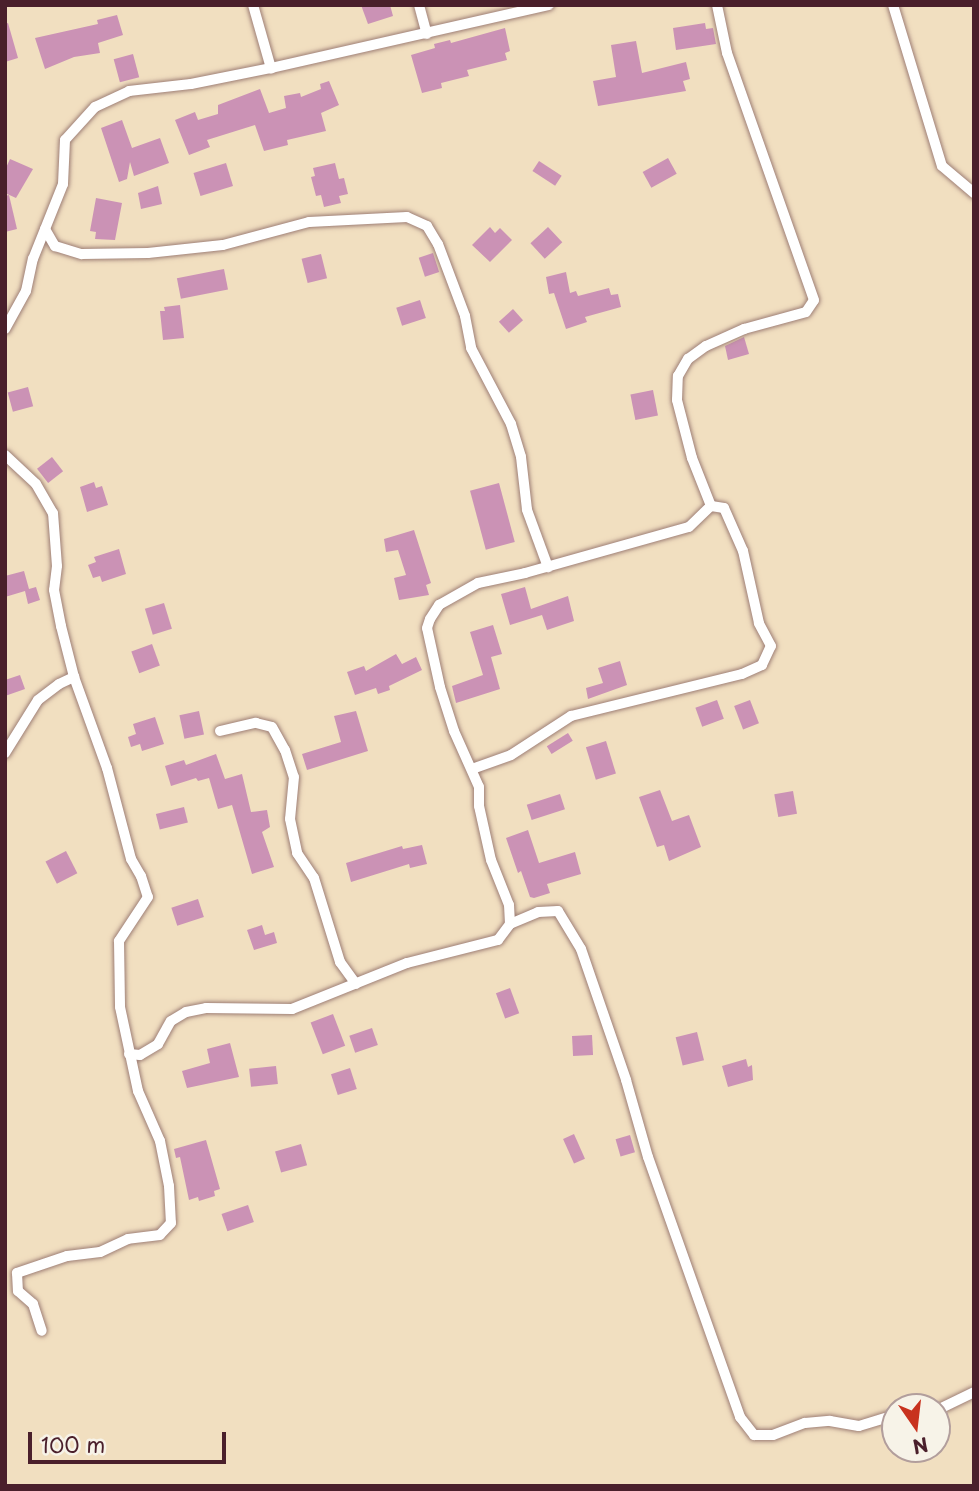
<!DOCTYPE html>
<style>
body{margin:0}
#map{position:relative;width:979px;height:1491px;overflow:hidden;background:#f1dfc0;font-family:"Playpen Sans",sans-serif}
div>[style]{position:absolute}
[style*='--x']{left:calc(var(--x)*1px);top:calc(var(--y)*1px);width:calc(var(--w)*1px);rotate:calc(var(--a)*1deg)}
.building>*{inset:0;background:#cb92b5;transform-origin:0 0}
.roads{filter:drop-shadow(0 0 2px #9e7f76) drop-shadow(0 0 2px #9e7f76)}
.street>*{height:10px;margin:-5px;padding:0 5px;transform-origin:5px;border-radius:5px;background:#fff}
span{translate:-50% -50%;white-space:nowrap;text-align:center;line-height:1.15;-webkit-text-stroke:5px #f7f3e8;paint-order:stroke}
.frame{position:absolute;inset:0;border:7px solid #4a1f2b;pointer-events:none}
.north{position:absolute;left:881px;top:1393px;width:70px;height:70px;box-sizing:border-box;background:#f7f3e8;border:2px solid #b29e9c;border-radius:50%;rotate:166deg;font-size:19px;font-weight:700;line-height:28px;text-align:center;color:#4a1f2b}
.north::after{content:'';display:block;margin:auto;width:24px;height:32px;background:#c8321e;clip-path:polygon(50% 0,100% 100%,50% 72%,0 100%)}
.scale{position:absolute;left:28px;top:1432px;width:198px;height:32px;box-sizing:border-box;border:4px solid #4a1f2b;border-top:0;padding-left:9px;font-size:21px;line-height:24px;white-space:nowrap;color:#4a1f2b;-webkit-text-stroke:5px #f7f3e8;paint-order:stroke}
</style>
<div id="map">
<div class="building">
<i style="clip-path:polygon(361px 5px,390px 5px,393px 16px,368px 24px)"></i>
<i style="clip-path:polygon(117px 15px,123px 35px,98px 43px,100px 53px,74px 57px,45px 69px,35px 38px,98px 24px,97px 20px)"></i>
<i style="clip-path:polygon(8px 23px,18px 58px,5px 62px,5px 24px)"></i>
<i style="clip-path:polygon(705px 23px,706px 29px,713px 28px,716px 44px,676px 50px,673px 28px)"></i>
<i style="clip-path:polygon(505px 28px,510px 51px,505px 53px,507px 60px,467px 70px,469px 76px,441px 83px,442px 88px,422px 93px,411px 55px,435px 48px,434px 44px,450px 40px,451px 43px)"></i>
<i style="clip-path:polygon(636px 41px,642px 73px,686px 62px,690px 79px,683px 81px,686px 91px,598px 106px,593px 81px,616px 77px,611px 45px)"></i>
<i style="left:133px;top:54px;width:24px;height:20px;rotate:75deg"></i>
<i style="clip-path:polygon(329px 81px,339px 105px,321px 113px,326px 131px,287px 140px,288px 145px,264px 151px,255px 125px,207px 140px,210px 147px,189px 155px,175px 120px,195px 112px,198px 120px,218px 114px,218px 105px,260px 89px,269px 113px,286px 108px,284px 96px,300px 93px,301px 97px,321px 89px,320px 84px)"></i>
<i style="clip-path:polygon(122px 120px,132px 148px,160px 138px,169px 163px,134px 176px,130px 162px,127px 179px,119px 182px,101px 128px)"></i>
<i style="left:668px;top:158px;width:18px;height:29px;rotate:61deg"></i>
<i style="clip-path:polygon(10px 159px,33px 169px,16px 198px,5px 193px,5px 170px)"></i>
<i style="left:539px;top:161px;width:27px;height:12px;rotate:33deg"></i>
<i style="left:226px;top:163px;width:24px;height:34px;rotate:73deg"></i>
<i style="clip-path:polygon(335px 163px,339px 179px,344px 178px,348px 194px,339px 196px,341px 203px,324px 207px,321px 195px,316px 196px,311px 177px,315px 176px,313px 168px)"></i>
<i style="clip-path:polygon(158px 186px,162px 204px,141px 209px,138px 193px)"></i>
<i style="clip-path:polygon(9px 195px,17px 229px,5px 232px,5px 196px)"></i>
<i style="clip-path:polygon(96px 198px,122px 203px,115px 240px,95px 239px,96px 232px,90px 231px)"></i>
<i style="clip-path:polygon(490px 227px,495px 233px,500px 228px,512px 240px,490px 262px,472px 245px)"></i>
<i style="left:548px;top:227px;width:21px;height:24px;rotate:47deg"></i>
<i style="left:433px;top:253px;width:20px;height:15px;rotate:72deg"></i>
<i style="left:321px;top:254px;width:25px;height:20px;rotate:76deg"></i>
<i style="left:224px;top:269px;width:21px;height:48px;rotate:79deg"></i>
<i style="clip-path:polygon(566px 272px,570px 293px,576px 291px,578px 296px,609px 288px,611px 295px,618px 294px,621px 307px,585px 317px,587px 322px,566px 329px,554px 293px,549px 294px,546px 277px)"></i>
<i style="left:420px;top:300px;width:19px;height:25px;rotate:72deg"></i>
<i style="clip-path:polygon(180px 305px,184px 338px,163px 340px,160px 311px,165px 311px,164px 307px)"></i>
<i style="left:513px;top:309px;width:15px;height:19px;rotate:48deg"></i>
<i style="clip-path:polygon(744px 337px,749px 354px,728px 360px,725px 346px)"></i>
<i style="left:28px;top:387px;width:20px;height:21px;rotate:75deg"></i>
<i style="left:653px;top:390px;width:26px;height:23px;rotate:79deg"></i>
<i style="left:52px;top:457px;width:18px;height:19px;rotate:52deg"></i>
<i style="clip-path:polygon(94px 482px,96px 488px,102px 486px,108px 505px,87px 512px,80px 487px)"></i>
<i style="left:499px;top:483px;width:61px;height:30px;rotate:75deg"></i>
<i style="clip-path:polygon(414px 530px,431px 583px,426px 585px,429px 595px,399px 600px,394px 578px,406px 575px,398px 550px,386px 552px,384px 539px)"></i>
<i style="clip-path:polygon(119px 549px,126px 574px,102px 582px,100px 576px,93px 578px,88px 565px,96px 562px,94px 557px)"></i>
<i style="clip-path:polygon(24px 571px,29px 589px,36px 587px,40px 600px,28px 604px,25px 591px,5px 597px,5px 576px)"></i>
<i style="clip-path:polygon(525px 587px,531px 609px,568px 596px,574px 621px,547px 630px,542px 615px,510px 625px,501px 594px)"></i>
<i style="left:164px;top:603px;width:27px;height:20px;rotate:73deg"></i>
<i style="clip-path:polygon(493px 625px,502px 654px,491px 657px,500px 689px,456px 703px,452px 686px,483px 675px,470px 632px)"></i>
<i style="left:152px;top:644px;width:23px;height:22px;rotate:70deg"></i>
<i style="clip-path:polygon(396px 654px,402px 664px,416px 657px,422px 670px,389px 686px,390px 690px,378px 694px,376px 688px,355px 695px,347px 672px,364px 666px,366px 671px)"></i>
<i style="clip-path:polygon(620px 661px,627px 685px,588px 699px,586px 688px,603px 683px,598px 668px)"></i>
<i style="clip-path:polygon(20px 675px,25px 689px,5px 696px,5px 680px)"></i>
<i style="left:717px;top:700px;width:20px;height:23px;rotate:70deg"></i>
<i style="left:750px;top:700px;width:25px;height:17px;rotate:69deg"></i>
<i style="left:199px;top:711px;width:24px;height:20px;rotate:78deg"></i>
<i style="clip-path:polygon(356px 711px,368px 751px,307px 770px,302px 754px,341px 742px,334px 716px)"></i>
<i style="clip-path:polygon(155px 717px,164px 744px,142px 751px,140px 744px,131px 747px,128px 737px,136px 734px,133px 724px)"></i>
<i style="left:568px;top:733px;width:9px;height:25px;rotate:58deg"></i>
<i style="left:606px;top:741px;width:34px;height:21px;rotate:73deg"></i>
<i style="clip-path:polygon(216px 754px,225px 779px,242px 774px,251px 812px,267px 810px,270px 827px,262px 832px,274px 867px,252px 874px,232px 805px,218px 809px,209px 778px,198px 781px,196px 778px,171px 786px,165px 766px,184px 760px,186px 765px)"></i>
<i style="clip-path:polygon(660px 790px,672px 821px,689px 815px,701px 847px,669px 861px,664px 845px,657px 847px,639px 797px)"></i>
<i style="left:793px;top:791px;width:23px;height:19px;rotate:80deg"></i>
<i style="left:560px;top:794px;width:16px;height:35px;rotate:72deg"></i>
<i style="left:184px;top:807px;width:16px;height:29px;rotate:76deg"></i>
<i style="clip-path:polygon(528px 830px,539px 863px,575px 852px,581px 874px,547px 884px,550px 893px,534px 898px,530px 897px,521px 871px,518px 873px,506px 838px)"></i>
<i style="clip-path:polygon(422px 845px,427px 864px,410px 868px,409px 864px,351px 882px,346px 863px,402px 846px,403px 849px)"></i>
<i style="left:66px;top:851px;width:25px;height:23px;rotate:63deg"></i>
<i style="left:198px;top:899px;width:19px;height:28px;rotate:72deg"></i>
<i style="clip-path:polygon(262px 925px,265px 935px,274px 932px,277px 943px,254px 950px,247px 930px)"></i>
<i style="left:510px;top:988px;width:27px;height:15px;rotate:70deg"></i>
<i style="left:333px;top:1014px;width:34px;height:24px;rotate:69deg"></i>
<i style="left:372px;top:1028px;width:18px;height:24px;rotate:71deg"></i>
<i style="left:697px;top:1032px;width:29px;height:22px;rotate:76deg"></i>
<i style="left:592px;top:1035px;width:20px;height:20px;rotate:87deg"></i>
<i style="clip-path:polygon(230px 1043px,239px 1077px,187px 1088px,182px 1071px,210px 1063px,207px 1049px)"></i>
<i style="clip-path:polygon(746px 1059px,748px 1067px,752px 1065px,753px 1080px,728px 1087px,722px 1066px)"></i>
<i style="left:276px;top:1066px;width:18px;height:27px;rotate:84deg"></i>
<i style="left:350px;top:1068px;width:22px;height:20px;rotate:72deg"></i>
<i style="left:574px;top:1134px;width:27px;height:12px;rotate:66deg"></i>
<i style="left:630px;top:1135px;width:18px;height:15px;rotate:74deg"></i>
<i style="clip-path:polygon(206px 1140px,220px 1189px,214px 1191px,215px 1196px,199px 1201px,198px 1197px,189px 1200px,180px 1157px,176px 1158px,174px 1149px)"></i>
<i style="left:301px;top:1144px;width:22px;height:27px;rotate:74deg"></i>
<i style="left:248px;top:1205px;width:18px;height:28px;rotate:71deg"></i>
</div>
<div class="roads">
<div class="street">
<i style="--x:253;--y:5;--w:66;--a:74.1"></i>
<i style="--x:419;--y:5;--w:30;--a:75"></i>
<i style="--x:893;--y:5;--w:168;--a:73.1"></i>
<i style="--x:942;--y:166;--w:42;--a:40.2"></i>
<i style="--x:45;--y:229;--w:20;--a:60"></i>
<i style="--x:55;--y:246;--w:28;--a:17"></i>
<i style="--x:82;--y:254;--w:66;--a:-0.9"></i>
<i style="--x:148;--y:253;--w:75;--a:-6.1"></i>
<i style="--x:223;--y:245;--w:89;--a:-15"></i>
<i style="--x:309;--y:222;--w:98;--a:-2.9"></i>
<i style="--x:407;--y:217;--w:22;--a:24"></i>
<i style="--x:427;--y:226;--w:21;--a:59"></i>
<i style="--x:438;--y:244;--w:77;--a:69.4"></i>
<i style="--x:465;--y:316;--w:33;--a:79"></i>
<i style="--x:471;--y:348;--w:86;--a:62.2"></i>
<i style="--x:511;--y:424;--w:34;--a:73"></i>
<i style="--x:521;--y:457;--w:53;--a:83.5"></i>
<i style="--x:527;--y:510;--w:61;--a:69.8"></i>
<i style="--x:5;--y:329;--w:43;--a:-61.1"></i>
<i style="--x:26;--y:291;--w:33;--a:-78"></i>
<i style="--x:33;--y:259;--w:81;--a:-68.2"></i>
<i style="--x:63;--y:184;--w:44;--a:-87.4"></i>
<i style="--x:65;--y:140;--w:45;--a:-47.7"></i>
<i style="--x:95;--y:107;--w:38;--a:-25"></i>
<i style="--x:129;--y:91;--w:62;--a:-6.4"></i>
<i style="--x:191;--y:84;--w:82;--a:-11.3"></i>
<i style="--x:271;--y:68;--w:285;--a:-12.8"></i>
<i style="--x:5;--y:455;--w:42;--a:43.1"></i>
<i style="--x:36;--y:484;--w:34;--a:60"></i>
<i style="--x:53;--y:513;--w:53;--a:85.7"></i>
<i style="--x:57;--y:566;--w:24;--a:97"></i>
<i style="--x:54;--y:590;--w:37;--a:79"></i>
<i style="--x:61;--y:626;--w:53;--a:75.7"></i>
<i style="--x:74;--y:677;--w:97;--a:70.1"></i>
<i style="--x:107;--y:768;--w:94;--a:75.2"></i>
<i style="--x:131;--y:859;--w:20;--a:60"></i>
<i style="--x:141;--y:876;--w:22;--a:72"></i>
<i style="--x:148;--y:897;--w:53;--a:123.4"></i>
<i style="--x:119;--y:941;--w:66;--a:89.1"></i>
<i style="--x:120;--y:1007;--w:86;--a:77.9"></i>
<i style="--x:138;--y:1091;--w:55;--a:66.3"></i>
<i style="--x:160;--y:1141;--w:46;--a:78.7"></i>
<i style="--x:169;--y:1186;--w:37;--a:87"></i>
<i style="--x:171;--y:1223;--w:16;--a:133"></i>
<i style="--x:160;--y:1235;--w:32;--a:173"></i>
<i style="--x:128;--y:1239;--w:31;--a:155"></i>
<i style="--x:100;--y:1252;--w:33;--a:173"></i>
<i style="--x:67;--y:1256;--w:53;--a:161.2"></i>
<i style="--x:17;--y:1273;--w:18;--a:87"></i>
<i style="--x:18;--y:1291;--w:20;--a:41"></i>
<i style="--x:33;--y:1304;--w:28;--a:72"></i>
<i style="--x:220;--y:731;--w:37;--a:-13"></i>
<i style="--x:256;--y:723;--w:16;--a:14"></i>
<i style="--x:272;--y:727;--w:26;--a:61"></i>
<i style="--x:285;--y:750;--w:28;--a:72"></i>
<i style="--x:294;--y:777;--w:42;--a:95.4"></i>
<i style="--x:290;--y:819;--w:35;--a:78"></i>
<i style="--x:297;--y:853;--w:30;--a:56"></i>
<i style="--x:314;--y:878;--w:88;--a:72.8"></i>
<i style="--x:340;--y:962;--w:27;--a:54"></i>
<i style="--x:5;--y:753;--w:62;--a:-58.1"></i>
<i style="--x:38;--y:700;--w:26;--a:-37"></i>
<i style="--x:59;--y:684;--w:17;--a:-25"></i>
<i style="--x:472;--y:769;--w:41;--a:-19.7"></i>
<i style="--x:511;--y:755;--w:72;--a:-33"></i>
<i style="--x:571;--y:716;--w:176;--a:-13.8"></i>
<i style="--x:742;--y:674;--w:22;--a:-24"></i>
<i style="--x:762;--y:665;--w:21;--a:-65"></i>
<i style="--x:771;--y:646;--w:26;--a:-118"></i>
<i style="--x:759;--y:623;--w:74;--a:-102.5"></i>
<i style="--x:743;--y:551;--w:47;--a:-113.8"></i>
<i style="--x:724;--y:508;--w:13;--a:-171"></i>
<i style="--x:711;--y:506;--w:52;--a:-111.6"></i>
<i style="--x:692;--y:458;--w:60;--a:-104.5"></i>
<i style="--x:677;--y:400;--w:24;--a:-88"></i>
<i style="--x:678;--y:376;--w:20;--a:-60"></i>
<i style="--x:688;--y:359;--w:22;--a:-36"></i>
<i style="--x:706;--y:346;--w:42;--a:-24.1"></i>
<i style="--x:744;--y:329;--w:64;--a:-15.3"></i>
<i style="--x:806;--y:312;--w:14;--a:-56"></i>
<i style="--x:814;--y:300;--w:262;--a:-109.4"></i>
<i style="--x:727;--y:53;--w:49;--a:-101.8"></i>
<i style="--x:510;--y:924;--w:30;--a:-23"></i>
<i style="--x:538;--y:912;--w:20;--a:-3"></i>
<i style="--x:558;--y:911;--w:44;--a:58.8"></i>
<i style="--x:581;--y:949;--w:139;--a:71"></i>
<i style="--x:626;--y:1080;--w:80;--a:74.1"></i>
<i style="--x:648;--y:1157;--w:276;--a:70.5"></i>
<i style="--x:740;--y:1417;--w:23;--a:52"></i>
<i style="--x:754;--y:1435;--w:19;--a:0"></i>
<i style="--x:773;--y:1435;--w:34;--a:-21"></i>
<i style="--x:805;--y:1423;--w:25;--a:-5"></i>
<i style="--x:830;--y:1421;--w:29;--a:10"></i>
<i style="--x:859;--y:1426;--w:38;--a:-17"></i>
<i style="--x:129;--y:1054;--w:11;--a:5"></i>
<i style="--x:140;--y:1055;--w:21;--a:-31"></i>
<i style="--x:158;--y:1044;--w:26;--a:-61"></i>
<i style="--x:171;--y:1021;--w:17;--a:-31"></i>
<i style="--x:186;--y:1012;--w:20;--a:-11"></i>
<i style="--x:206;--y:1008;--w:86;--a:0.7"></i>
<i style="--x:292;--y:1009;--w:124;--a:-21.8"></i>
<i style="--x:407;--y:963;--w:94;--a:-14.2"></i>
<i style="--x:498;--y:940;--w:20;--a:-53"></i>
<i style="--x:510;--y:924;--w:19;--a:-93"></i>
<i style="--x:509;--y:905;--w:48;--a:-111.8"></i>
<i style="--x:491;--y:860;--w:55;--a:-102.5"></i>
<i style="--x:479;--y:806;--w:19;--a:-90"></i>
<i style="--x:479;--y:787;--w:61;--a:-114.1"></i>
<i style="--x:454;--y:731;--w:46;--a:-107.7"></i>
<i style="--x:440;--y:687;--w:60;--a:-102.4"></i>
<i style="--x:427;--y:628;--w:9;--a:-72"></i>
<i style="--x:430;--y:619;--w:17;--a:-57"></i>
<i style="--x:439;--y:605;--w:45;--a:-29.4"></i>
<i style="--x:478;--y:583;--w:48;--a:-12"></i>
<i style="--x:525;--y:573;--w:170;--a:-15.7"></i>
<i style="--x:689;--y:527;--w:30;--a:-44"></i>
<i style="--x:912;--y:1407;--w:9;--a:-21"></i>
<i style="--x:920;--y:1404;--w:8;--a:23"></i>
<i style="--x:937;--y:1410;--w:41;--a:-25.9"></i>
</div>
</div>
<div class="frame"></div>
<div class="north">N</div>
<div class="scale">100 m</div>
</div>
